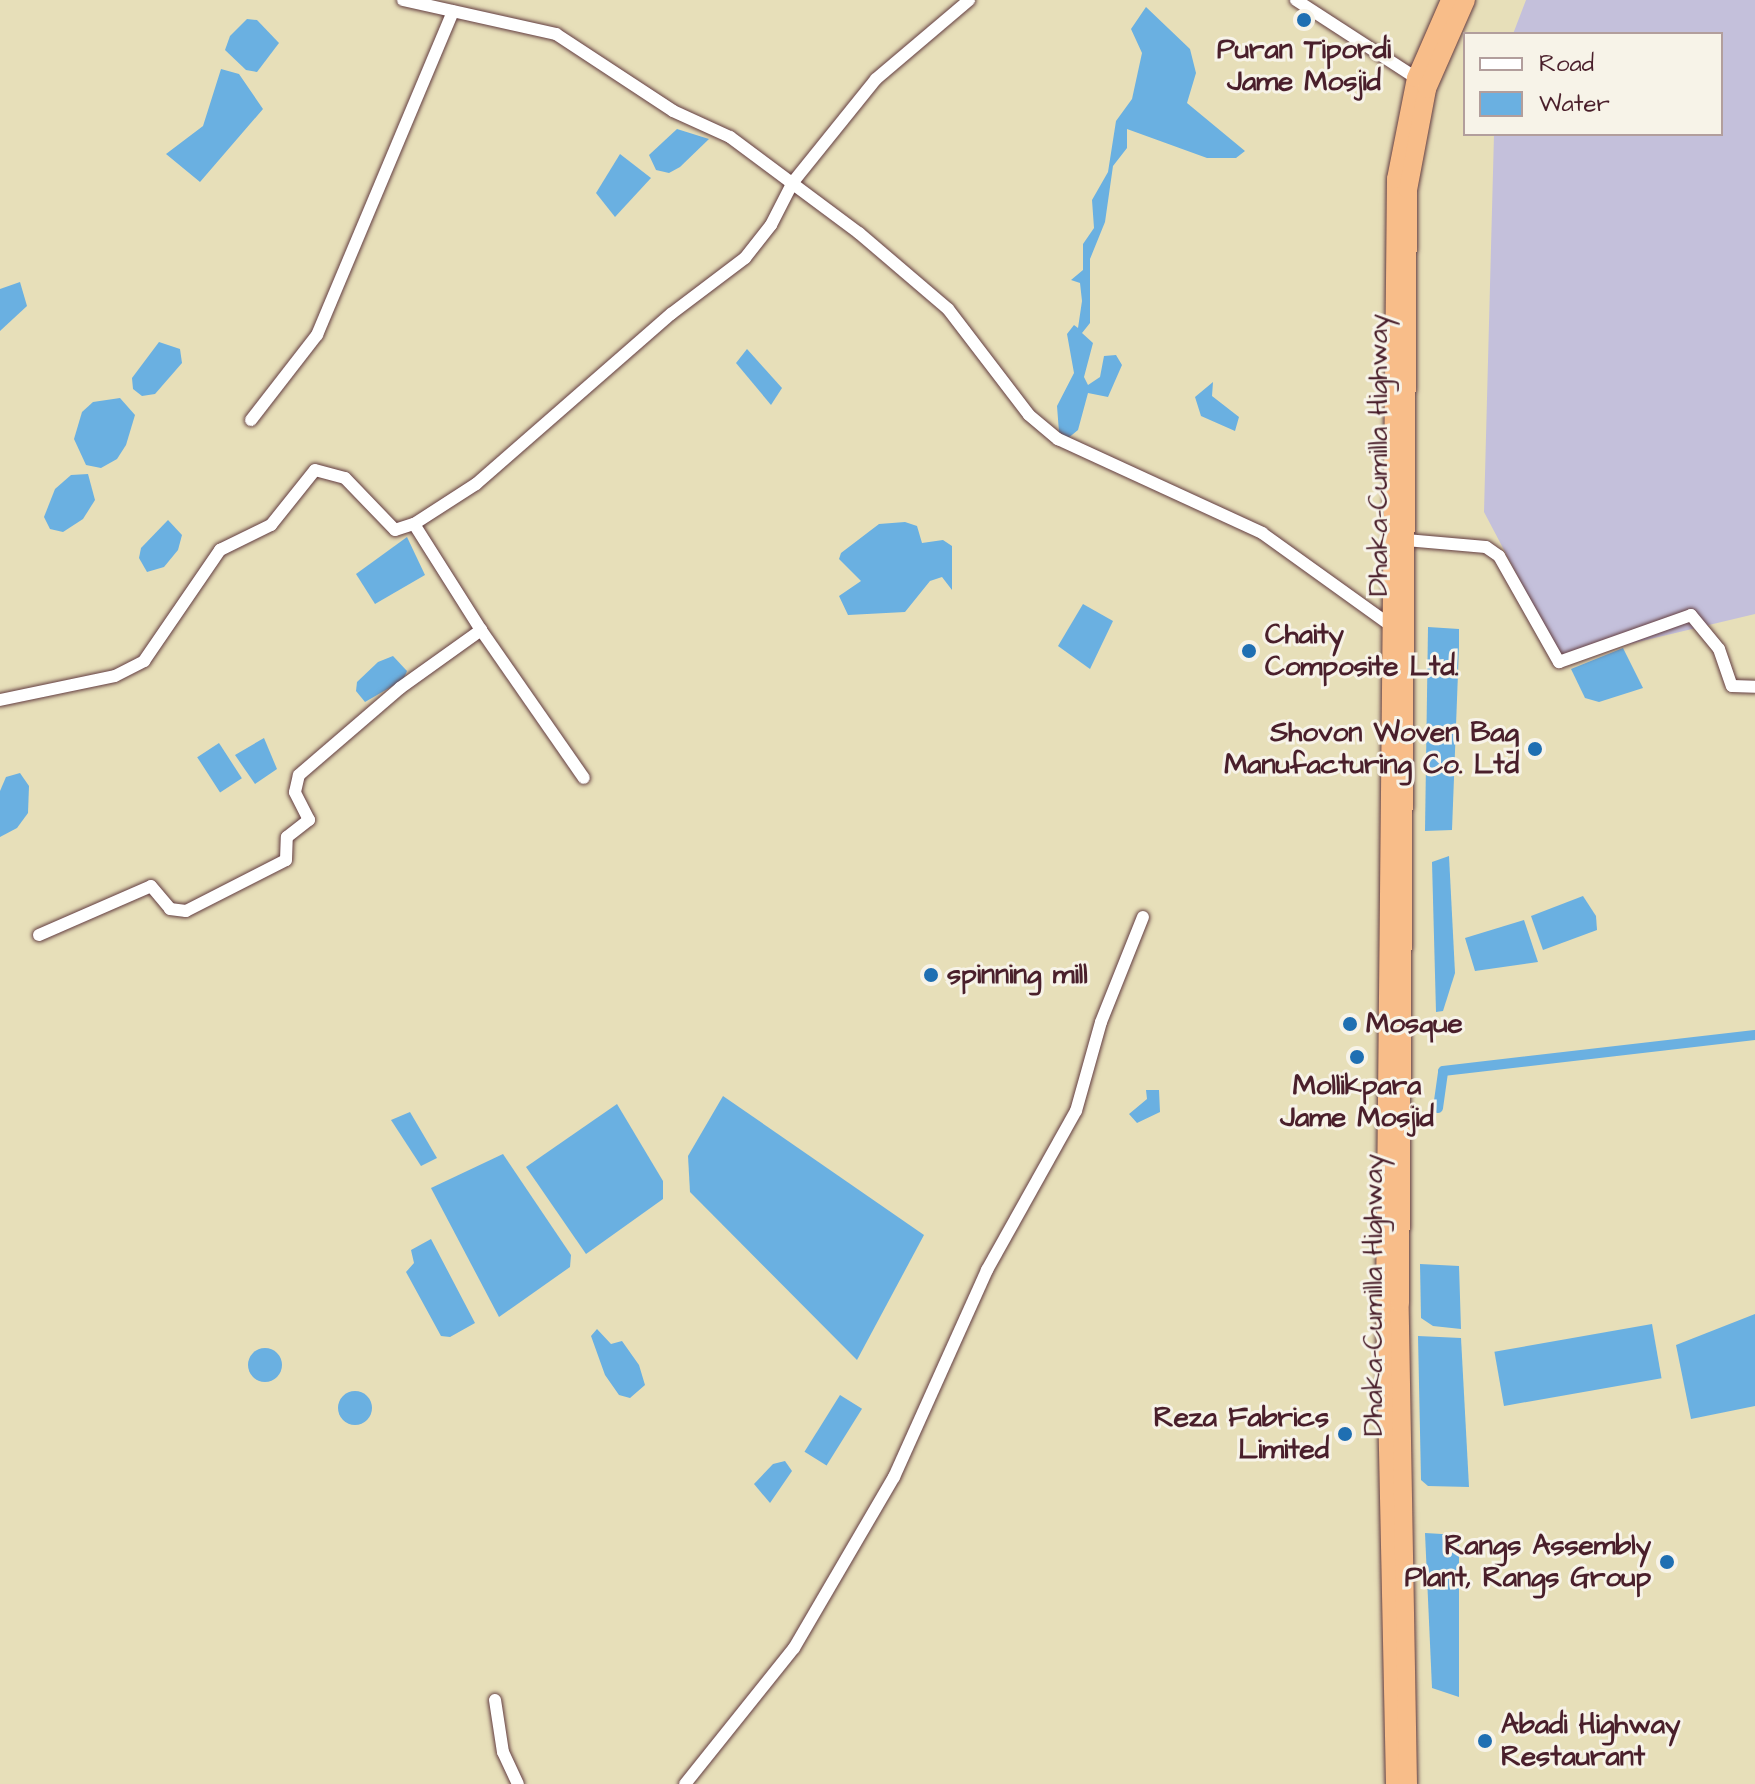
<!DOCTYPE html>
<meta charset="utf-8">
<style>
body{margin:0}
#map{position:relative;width:1755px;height:1784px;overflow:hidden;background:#e7dfb9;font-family:"Architects Daughter",sans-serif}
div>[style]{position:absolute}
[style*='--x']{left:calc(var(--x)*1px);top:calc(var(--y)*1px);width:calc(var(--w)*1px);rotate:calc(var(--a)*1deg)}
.industrial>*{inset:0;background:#c4c0db}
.water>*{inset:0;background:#6ab0e1;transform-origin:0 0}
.round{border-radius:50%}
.canal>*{height:10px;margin:-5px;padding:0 5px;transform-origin:5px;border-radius:5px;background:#6ab0e1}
.roads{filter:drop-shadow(0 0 2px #623c40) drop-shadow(0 0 2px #623c40)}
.minor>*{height:12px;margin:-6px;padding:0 6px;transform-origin:6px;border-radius:6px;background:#fff}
.highway>*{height:18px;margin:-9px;padding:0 9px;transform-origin:9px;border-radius:9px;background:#f8bd89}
.dots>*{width:22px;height:22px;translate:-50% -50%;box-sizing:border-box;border:4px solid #f7f3e8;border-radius:50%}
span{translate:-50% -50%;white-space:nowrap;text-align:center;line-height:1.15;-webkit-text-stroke:6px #f7f3e8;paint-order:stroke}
.poi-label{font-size:28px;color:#4a1f2b;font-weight:700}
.left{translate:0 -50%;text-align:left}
.right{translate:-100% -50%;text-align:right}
.street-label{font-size:28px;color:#4a1f2b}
.legend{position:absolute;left:1463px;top:32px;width:260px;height:104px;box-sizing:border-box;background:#f7f3e8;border:2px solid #b29e9c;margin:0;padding:10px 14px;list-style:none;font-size:24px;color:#4a1f2b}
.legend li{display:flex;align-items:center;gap:16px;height:40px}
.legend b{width:40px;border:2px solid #b29e9c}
</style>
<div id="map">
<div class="industrial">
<i style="clip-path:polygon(1526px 0,1755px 0,1755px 614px,1562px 660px,1484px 512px,1494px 134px,1721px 134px,1721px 34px,1513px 34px)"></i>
</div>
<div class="water">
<i style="clip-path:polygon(1146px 7px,1190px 49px,1196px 73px,1187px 103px,1245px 151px,1236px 158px,1207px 158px,1127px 129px,1127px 148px,1113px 166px,1105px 222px,1090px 259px,1090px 323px,1082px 333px,1093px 343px,1084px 377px,1088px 385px,1100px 377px,1104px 356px,1116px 355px,1122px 365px,1108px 397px,1088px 393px,1078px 430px,1067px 439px,1059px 432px,1057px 406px,1074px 373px,1067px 334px,1074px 325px,1078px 328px,1082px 301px,1080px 283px,1071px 280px,1083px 270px,1083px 244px,1094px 228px,1092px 200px,1108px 172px,1116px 121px,1132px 99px,1142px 53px,1131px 29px)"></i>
<i style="clip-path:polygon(247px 19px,257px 20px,279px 43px,257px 72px,246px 70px,225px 50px,230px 36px)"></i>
<i style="clip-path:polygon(221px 69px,239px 74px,263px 109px,200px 182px,166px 154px,203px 126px)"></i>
<i style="clip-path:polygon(677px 129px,709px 139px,680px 167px,669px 173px,656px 170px,649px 155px)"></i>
<i style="clip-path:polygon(620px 154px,651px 178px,615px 217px,596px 193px)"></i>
<i style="clip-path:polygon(20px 282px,27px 306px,0 331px,0 289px)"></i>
<i style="clip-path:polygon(159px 342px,180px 349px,182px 363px,155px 394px,142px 396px,133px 389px,132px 378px)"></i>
<i style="clip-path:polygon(747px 349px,782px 388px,771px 405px,736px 363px)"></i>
<i style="clip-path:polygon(1213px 382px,1212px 396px,1239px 417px,1235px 431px,1201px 416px,1195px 397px)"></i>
<i style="clip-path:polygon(120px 398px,135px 415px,126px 445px,117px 459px,101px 468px,86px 465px,74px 439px,82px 412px,93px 402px)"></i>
<i style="clip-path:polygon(88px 474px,95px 500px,83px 519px,63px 532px,50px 529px,44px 517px,55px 489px,71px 475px)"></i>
<i style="clip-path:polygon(168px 520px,182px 535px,178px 550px,164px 567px,147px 572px,139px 558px,141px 548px)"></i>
<i style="clip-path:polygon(905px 522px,917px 526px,922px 543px,943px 540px,952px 546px,952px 590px,942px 577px,930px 581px,905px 612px,848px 615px,839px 596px,861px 581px,839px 559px,841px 553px,879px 524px)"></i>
<i style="clip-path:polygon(407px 537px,425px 575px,375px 604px,356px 574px)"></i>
<i style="clip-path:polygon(1083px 604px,1113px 621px,1090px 669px,1058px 646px)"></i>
<i style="clip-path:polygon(1428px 627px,1459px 629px,1459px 647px,1452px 830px,1425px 831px)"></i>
<i style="clip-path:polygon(1623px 648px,1643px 688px,1599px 702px,1585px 698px,1571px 669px)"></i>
<i style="clip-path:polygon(393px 656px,407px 671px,403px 680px,365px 702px,356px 691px,357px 682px,378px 662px)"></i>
<i style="clip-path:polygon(264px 738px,277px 769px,255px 784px,235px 755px)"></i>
<i style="left:219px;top:743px;width:42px;height:26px;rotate:57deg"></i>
<i style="clip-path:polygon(20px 773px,29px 786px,28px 813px,17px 828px,0 837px,0 791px,6px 777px)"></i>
<i style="clip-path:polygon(1449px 856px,1455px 973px,1443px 1011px,1436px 1012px,1432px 862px)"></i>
<i style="clip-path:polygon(1583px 896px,1596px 916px,1597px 930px,1543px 950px,1531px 916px)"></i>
<i style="clip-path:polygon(1524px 920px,1538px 962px,1475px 971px,1465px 938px)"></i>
<i style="clip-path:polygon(1146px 1090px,1159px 1090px,1160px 1112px,1137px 1123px,1129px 1114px,1147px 1099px)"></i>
<i style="clip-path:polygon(723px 1096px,924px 1235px,857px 1360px,690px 1192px,688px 1156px)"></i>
<i style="clip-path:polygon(617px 1104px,663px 1181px,663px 1199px,586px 1254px,526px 1167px)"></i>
<i style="clip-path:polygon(410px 1112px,437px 1158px,421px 1166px,391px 1120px)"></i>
<i style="clip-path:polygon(503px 1154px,571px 1255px,570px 1267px,499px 1317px,431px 1188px)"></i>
<i style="clip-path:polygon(431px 1239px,475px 1323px,450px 1337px,441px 1336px,406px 1272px,414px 1263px,411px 1250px)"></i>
<i style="clip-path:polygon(1420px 1264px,1459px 1266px,1461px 1329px,1433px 1326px,1421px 1318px)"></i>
<i style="clip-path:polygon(1755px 1314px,1755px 1406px,1691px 1419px,1676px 1345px)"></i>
<i style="left:1652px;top:1324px;width:55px;height:160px;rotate:80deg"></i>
<i style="clip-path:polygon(597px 1329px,611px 1344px,622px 1341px,639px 1365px,645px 1385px,630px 1398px,619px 1395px,605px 1375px,591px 1336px)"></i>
<i style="clip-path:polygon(1418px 1336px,1461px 1338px,1469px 1487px,1428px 1486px,1421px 1480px)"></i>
<i class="round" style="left:248px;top:1348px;width:34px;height:34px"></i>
<i class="round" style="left:338px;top:1391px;width:34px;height:34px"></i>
<i style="left:840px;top:1395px;width:26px;height:67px;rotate:32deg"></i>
<i style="clip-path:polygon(785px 1461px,792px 1471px,770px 1503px,754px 1484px,773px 1464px)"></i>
<i style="clip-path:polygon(1425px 1533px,1459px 1535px,1459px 1697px,1432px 1688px)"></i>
</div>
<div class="canal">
<i style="--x:1438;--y:1108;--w:37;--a:-82"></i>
<i style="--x:1443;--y:1071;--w:314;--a:-6.6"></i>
</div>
<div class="roads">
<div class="minor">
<i style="--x:403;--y:0;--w:157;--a:12.5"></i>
<i style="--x:556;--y:34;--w:140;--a:33.3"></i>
<i style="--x:673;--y:111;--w:63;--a:24.5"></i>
<i style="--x:730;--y:137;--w:161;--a:36.7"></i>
<i style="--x:859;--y:233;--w:117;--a:40.5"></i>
<i style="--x:948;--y:309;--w:133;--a:52.6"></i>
<i style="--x:1029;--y:415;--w:38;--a:40"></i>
<i style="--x:1058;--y:439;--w:225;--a:24.7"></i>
<i style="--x:1262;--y:533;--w:158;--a:35.7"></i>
<i style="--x:1296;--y:0;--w:143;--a:33"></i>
<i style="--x:251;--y:420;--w:108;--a:-52.2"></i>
<i style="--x:317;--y:335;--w:351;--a:-67.2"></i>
<i style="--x:1406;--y:540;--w:80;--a:5"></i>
<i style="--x:1486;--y:547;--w:16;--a:35"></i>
<i style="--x:1499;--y:556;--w:122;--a:60.5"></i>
<i style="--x:1559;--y:662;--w:140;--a:-19.6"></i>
<i style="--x:1691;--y:615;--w:44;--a:50.5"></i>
<i style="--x:1719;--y:649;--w:39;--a:71"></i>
<i style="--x:1732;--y:686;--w:23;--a:2"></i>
<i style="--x:481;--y:630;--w:180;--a:55.2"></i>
<i style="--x:0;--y:700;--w:117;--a:-11.8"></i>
<i style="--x:115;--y:676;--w:33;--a:-27"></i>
<i style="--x:144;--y:661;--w:135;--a:-55.6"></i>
<i style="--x:220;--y:550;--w:57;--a:-26.1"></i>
<i style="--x:271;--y:525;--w:70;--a:-51.3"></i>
<i style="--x:315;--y:470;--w:31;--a:15"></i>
<i style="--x:345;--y:478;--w:72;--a:46.1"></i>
<i style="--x:395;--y:530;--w:20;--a:-18"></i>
<i style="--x:414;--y:524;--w:74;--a:-32.8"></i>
<i style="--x:476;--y:484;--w:259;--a:-41.1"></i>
<i style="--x:671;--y:314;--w:93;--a:-37.1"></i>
<i style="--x:745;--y:258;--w:42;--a:-51.8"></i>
<i style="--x:771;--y:225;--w:48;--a:-62.9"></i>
<i style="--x:793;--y:182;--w:132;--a:-51.1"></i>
<i style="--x:876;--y:79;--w:122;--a:-40.3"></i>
<i style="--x:39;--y:935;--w:122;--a:-23.6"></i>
<i style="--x:151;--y:886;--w:30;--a:50"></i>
<i style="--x:170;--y:909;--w:16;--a:7"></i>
<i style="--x:186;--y:911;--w:112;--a:-27"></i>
<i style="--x:286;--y:860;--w:23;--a:-88"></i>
<i style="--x:287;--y:837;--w:28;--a:-38"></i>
<i style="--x:309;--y:820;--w:31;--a:-117"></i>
<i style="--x:295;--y:792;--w:17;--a:-77"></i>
<i style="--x:299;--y:775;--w:133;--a:-40.7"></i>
<i style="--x:400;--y:688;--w:100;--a:-35.6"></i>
<i style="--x:481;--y:630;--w:125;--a:-122.3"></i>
<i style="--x:495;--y:1700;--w:53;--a:81.3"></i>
<i style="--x:503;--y:1752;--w:35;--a:65"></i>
<i style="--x:685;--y:1784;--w:174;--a:-51.3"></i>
<i style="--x:794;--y:1648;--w:198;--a:-59.7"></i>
<i style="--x:894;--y:1477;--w:227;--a:-65.8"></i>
<i style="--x:987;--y:1270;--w:182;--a:-60.8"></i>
<i style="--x:1076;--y:1111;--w:92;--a:-74.3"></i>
<i style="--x:1101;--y:1022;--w:113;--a:-68.2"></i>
</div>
<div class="highway">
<i style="--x:1395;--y:1784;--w:480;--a:-91.2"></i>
<i style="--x:1385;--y:1304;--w:1125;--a:-89.44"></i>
<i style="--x:1396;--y:179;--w:103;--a:-78.8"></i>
<i style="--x:1416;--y:78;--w:85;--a:-66.4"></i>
<i style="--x:1408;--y:1784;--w:481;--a:-91"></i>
<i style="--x:1400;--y:1303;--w:1113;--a:-89.59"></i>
<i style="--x:1408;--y:190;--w:103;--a:-79.3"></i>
<i style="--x:1427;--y:89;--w:97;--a:-66.3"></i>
</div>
</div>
<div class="dots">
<i style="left:1304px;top:20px;background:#1f6fb2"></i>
<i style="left:1249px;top:651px;background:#1f6fb2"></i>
<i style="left:1535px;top:749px;background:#1f6fb2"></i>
<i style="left:931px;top:975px;background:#1f6fb2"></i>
<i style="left:1350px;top:1024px;background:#1f6fb2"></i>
<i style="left:1357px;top:1057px;background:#1f6fb2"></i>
<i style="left:1345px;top:1434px;background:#1f6fb2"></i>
<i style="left:1667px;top:1562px;background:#1f6fb2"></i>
<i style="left:1485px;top:1741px;background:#1f6fb2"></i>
</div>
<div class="poi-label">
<span style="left:1304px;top:66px">Puran Tipordi<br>Jame Mosjid</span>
<span class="left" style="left:1265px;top:651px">Chaity<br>Composite Ltd.</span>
<span class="right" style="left:1519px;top:749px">Shovon Woven Bag<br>Manufacturing Co. Ltd</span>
<span class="left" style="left:947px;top:975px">spinning mill</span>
<span class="left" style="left:1366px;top:1024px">Mosque</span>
<span style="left:1357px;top:1102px">Mollikpara<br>Jame Mosjid</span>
<span class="right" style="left:1329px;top:1434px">Reza Fabrics<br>Limited</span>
<span class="right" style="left:1651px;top:1562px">Rangs Assembly<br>Plant, Rangs Group</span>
<span class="left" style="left:1501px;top:1741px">Abadi Highway<br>Restaurant</span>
</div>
<div class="street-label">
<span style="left:1379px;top:455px;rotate:-90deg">Dhaka–Cumilla Highway</span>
<span style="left:1374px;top:1295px;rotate:-90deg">Dhaka–Cumilla Highway</span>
</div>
<ul class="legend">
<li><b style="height:10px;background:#fff"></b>Road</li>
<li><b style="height:22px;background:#6ab0e1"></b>Water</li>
</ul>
</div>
